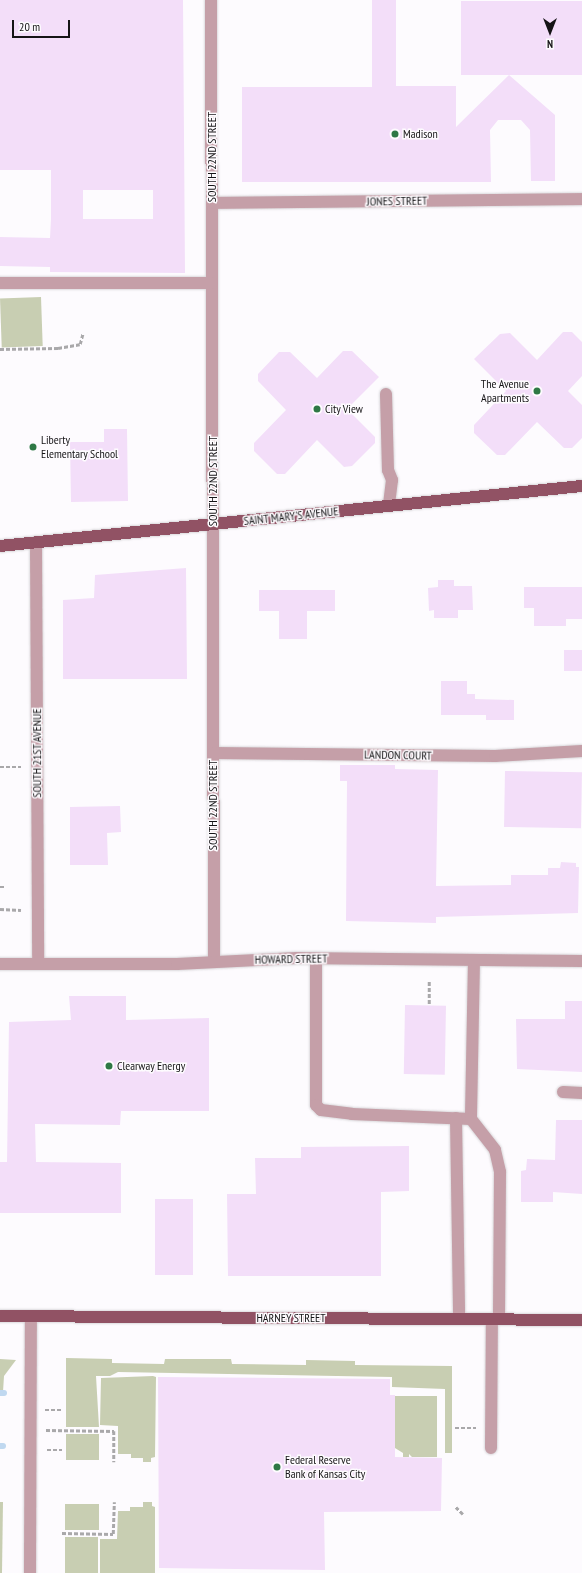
<!DOCTYPE html>
<style>
body{margin:0}
#map{position:relative;width:582px;height:1573px;overflow:hidden;background:#fdfbfe;font-family:"PT Sans Narrow",sans-serif}
div>[style]{position:absolute}
[style*='--x']{left:calc(var(--x)*1px);top:calc(var(--y)*1px);width:calc(var(--w)*1px);rotate:calc(var(--a)*1deg)}
.green>*{inset:0;background:#c8ceb2;transform-origin:0 0}
.stream>*{height:6px;margin:-3px;padding:0 3px;transform-origin:3px;border-radius:3px;background:#c0d8f0}
.building>*{inset:0;background:#f3def9;transform-origin:0 0}
.path>*{height:2.5px;margin-top:-1.25px;transform-origin:0;background:repeating-linear-gradient(90deg,#a9a8aa 0 4px,transparent 0 6px)}
.roads{filter:drop-shadow(0 0 1px #d8d6d9) drop-shadow(0 0 1px #d8d6d9)}
.minor>*{height:12px;margin:-6px;padding:0 6px;transform-origin:6px;border-radius:6px;background:#c59fa8}
.major>*{height:12px;margin:-6px;padding:0 6px;transform-origin:6px;border-radius:6px;background:#915264}
.dots>*{width:11px;height:11px;translate:-50% -50%;box-sizing:border-box;border:2px solid #fdfbfe;border-radius:50%}
span{translate:-50% -50%;white-space:nowrap;text-align:center;line-height:1.15;-webkit-text-stroke:3px #fdfbfe;paint-order:stroke}
.poi-label{font-size:12px;color:#151416}
.left{translate:0 -50%;text-align:left}
.right{translate:-100% -50%;text-align:right}
.street-label{font-size:12px;color:#151416}
.north{position:absolute;left:530px;top:12px;width:40px;height:40px;-webkit-text-stroke:3px #fdfbfe;paint-order:stroke;rotate:180deg;font-size:11px;font-weight:700;line-height:16px;text-align:center;color:#151416}
.north::after{content:'';display:block;margin:auto;width:14px;height:18px;background:#151416;clip-path:polygon(50% 0,100% 100%,50% 72%,0 100%)}
.scale{position:absolute;left:12px;top:20px;width:58px;height:18px;box-sizing:border-box;border:2px solid #151416;border-top:0;padding-left:5px;font-size:12px;line-height:14px;white-space:nowrap;color:#151416;-webkit-text-stroke:3px #fdfbfe;paint-order:stroke}
</style>
<div id="map">
<div class="green">
<i style="left:41px;top:297px;width:49px;height:41px;rotate:88deg"></i>
<i style="clip-path:polygon(66px 1358px,112px 1359px,112px 1363px,164px 1364px,165px 1359px,231px 1359px,232px 1364px,306px 1365px,306px 1360px,355px 1361px,355px 1365px,452px 1366px,452px 1453px,445px 1453px,445px 1389px,392px 1387px,392px 1377px,118px 1372px,110px 1376px,96px 1376px,99px 1427px,66px 1427px)"></i>
<i style="clip-path:polygon(0 1359px,16px 1360px,4px 1376px,3px 1392px,0 1392px)"></i>
<i style="clip-path:polygon(153px 1376px,156px 1377px,155px 1457px,151px 1458px,151px 1462px,143px 1462px,143px 1458px,131px 1458px,131px 1454px,118px 1454px,118px 1426px,100px 1425px,101px 1378px)"></i>
<i style="clip-path:polygon(395px 1396px,437px 1396px,437px 1457px,412px 1457px,409px 1454px,409px 1457px,403px 1457px,403px 1453px,395px 1448px)"></i>
<i style="left:66px;top:1434px;width:33px;height:26px"></i>
<i style="clip-path:polygon(0 1502px,3px 1502px,2px 1573px,0 1573px)"></i>
<i style="clip-path:polygon(143px 1502px,152px 1502px,152px 1506px,155px 1507px,155px 1573px,100px 1573px,100px 1539px,117px 1539px,118px 1511px,130px 1511px,130px 1507px,143px 1507px)"></i>
<i style="left:65px;top:1504px;width:34px;height:26px"></i>
<i style="left:65px;top:1537px;width:33px;height:36px"></i>
</div>
<div class="stream">
<i style="--x:0;--y:1393;--w:4;--a:0"></i>
<i style="--x:0;--y:1446;--w:3;--a:0"></i>
</div>
<div class="building">
<i style="clip-path:polygon(evenodd,0 0,183px 0,185px 273px,50px 272px,50px 267px,0 266px,0 237px,50px 238px,51px 219px,51px 170px,0 170px,0 0,83px 190px,153px 190px,153px 219px,83px 219px,83px 190px)"></i>
<i style="clip-path:polygon(372px 0,396px 0,396px 86px,456px 86px,456px 127px,509px 75px,555px 115px,555px 181px,531px 181px,530px 130px,521px 120px,498px 120px,490px 130px,491px 182px,242px 182px,242px 87px,372px 87px)"></i>
<i style="left:582px;top:1px;width:74px;height:121px;rotate:90deg"></i>
<i style="clip-path:polygon(563px 332px,572px 332px,582px 342px,582px 376px,568px 391px,582px 405px,582px 438px,572px 448px,564px 448px,537px 422px,505px 455px,497px 455px,474px 433px,474px 425px,506px 391px,474px 359px,500px 334px,510px 333px,537px 360px)"></i>
<i style="clip-path:polygon(343px 351px,352px 351px,379px 377px,347px 409px,375px 437px,375px 443px,352px 466px,344px 467px,317px 440px,285px 474px,277px 474px,254px 451px,254px 443px,286px 410px,258px 381px,258px 374px,279px 352px,290px 352px,317px 378px)"></i>
<i style="clip-path:polygon(104px 429px,127px 429px,128px 501px,71px 502px,70px 442px,104px 442px)"></i>
<i style="clip-path:polygon(186px 568px,187px 679px,63px 679px,63px 600px,94px 598px,95px 575px)"></i>
<i style="clip-path:polygon(438px 580px,454px 580px,454px 586px,472px 586px,473px 610px,458px 610px,458px 618px,434px 618px,434px 610px,429px 611px,428px 588px,438px 587px)"></i>
<i style="clip-path:polygon(524px 587px,582px 587px,582px 619px,566px 619px,566px 626px,534px 626px,534px 608px,524px 608px)"></i>
<i style="clip-path:polygon(259px 590px,335px 590px,335px 611px,307px 611px,307px 639px,279px 639px,279px 611px,259px 611px)"></i>
<i style="left:564px;top:650px;width:18px;height:21px"></i>
<i style="clip-path:polygon(441px 681px,467px 681px,467px 694px,475px 694px,475px 699px,514px 700px,514px 720px,486px 720px,486px 715px,441px 715px)"></i>
<i style="clip-path:polygon(340px 765px,395px 765px,395px 769px,438px 770px,436px 886px,511px 885px,511px 875px,548px 875px,548px 868px,560px 868px,561px 862px,576px 863px,576px 867px,579px 867px,578px 913px,436px 917px,436px 923px,346px 921px,347px 781px,340px 781px)"></i>
<i style="left:505px;top:771px;width:77px;height:56px;rotate:1deg"></i>
<i style="clip-path:polygon(120px 806px,121px 832px,107px 833px,108px 865px,70px 865px,70px 807px)"></i>
<i style="clip-path:polygon(69px 996px,126px 996px,126px 1020px,209px 1018px,209px 1111px,121px 1111px,120px 1125px,35px 1124px,36px 1162px,121px 1163px,121px 1213px,0 1213px,0 1162px,7px 1162px,9px 1022px,71px 1020px)"></i>
<i style="clip-path:polygon(565px 1001px,582px 1001px,582px 1072px,517px 1069px,516px 1019px,565px 1019px)"></i>
<i style="left:405px;top:1005px;width:41px;height:69px;rotate:1deg"></i>
<i style="clip-path:polygon(556px 1120px,582px 1120px,582px 1194px,553px 1192px,553px 1202px,521px 1202px,521px 1171px,526px 1170px,527px 1159px,555px 1160px)"></i>
<i style="clip-path:polygon(409px 1146px,409px 1191px,381px 1192px,381px 1276px,228px 1276px,227px 1194px,256px 1194px,255px 1158px,301px 1158px,301px 1147px)"></i>
<i style="left:155px;top:1199px;width:38px;height:76px"></i>
<i style="clip-path:polygon(158px 1377px,390px 1379px,390px 1395px,395px 1395px,395px 1457px,442px 1458px,441px 1511px,324px 1512px,325px 1570px,159px 1568px)"></i>
</div>
<div class="path">
<i style="--x:0;--y:349;--w:58;--a:-1"></i>
<i style="--x:58;--y:348;--w:22;--a:-10"></i>
<i style="--x:80;--y:344;--w:11;--a:-75"></i>
<i style="--x:0;--y:767;--w:21;--a:0"></i>
<i style="--x:0;--y:887;--w:4;--a:0"></i>
<i style="--x:0;--y:909;--w:21;--a:3"></i>
<i style="--x:429;--y:1004;--w:24;--a:-90"></i>
<i style="--x:45;--y:1410;--w:17;--a:0"></i>
<i style="--x:455;--y:1428;--w:21;--a:0"></i>
<i style="--x:46;--y:1430;--w:68;--a:0.8"></i>
<i style="--x:114;--y:1431;--w:31;--a:90"></i>
<i style="--x:47;--y:1450;--w:15;--a:0"></i>
<i style="--x:456;--y:1507;--w:10;--a:45"></i>
<i style="--x:62;--y:1533;--w:51;--a:1.1"></i>
<i style="--x:113;--y:1534;--w:32;--a:-88"></i>
</div>
<div class="roads">
<div class="minor">
<i style="--x:211;--y:0;--w:962;--a:89.82"></i>
<i style="--x:212;--y:203;--w:370;--a:-0.6"></i>
<i style="--x:0;--y:283;--w:212;--a:0"></i>
<i style="--x:386;--y:394;--w:76;--a:88.5"></i>
<i style="--x:388;--y:470;--w:11;--a:68"></i>
<i style="--x:392;--y:480;--w:26;--a:97"></i>
<i style="--x:36;--y:542;--w:422;--a:89.7"></i>
<i style="--x:213;--y:753;--w:282;--a:0.6"></i>
<i style="--x:495;--y:756;--w:87;--a:-3.3"></i>
<i style="--x:316;--y:958;--w:147;--a:90"></i>
<i style="--x:316;--y:1105;--w:7;--a:45"></i>
<i style="--x:321;--y:1110;--w:31;--a:7"></i>
<i style="--x:352;--y:1114;--w:119;--a:2.4"></i>
<i style="--x:474;--y:960;--w:159;--a:91.1"></i>
<i style="--x:471;--y:1119;--w:39;--a:52"></i>
<i style="--x:495;--y:1150;--w:23;--a:77"></i>
<i style="--x:500;--y:1172;--w:147;--a:90.4"></i>
<i style="--x:0;--y:964;--w:177;--a:0"></i>
<i style="--x:177;--y:964;--w:120;--a:-2.9"></i>
<i style="--x:297;--y:958;--w:285;--a:0.6"></i>
<i style="--x:563;--y:1092;--w:19;--a:3"></i>
<i style="--x:456;--y:1118;--w:201;--a:89.1"></i>
<i style="--x:491;--y:1448;--w:129;--a:-89.6"></i>
<i style="--x:30;--y:1573;--w:257;--a:-89.8"></i>
</div>
<div class="major">
<i style="--x:0;--y:546;--w:585;--a:-5.89"></i>
<i style="--x:0;--y:1316;--w:582;--a:0.39"></i>
</div>
</div>
<div class="dots">
<i style="left:395px;top:134px;background:#2e7845"></i>
<i style="left:537px;top:391px;background:#2e7845"></i>
<i style="left:317px;top:409px;background:#2e7845"></i>
<i style="left:33px;top:447px;background:#2e7845"></i>
<i style="left:109px;top:1066px;background:#2e7845"></i>
<i style="left:277px;top:1467px;background:#2e7845"></i>
</div>
<div class="poi-label">
<span class="left" style="left:403px;top:134px">Madison</span>
<span class="right" style="left:529px;top:391px">The Avenue<br>Apartments</span>
<span class="left" style="left:325px;top:409px">City View</span>
<span class="left" style="left:41px;top:447px">Liberty<br>Elementary School</span>
<span class="left" style="left:117px;top:1066px">Clearway Energy</span>
<span class="left" style="left:285px;top:1467px">Federal Reserve<br>Bank of Kansas City</span>
</div>
<div class="street-label">
<span style="left:212px;top:157px;rotate:-90deg">SOUTH 22ND STREET</span>
<span style="left:397px;top:201px;rotate:-1deg">JONES STREET</span>
<span style="left:213px;top:481px;rotate:-90deg">SOUTH 22ND STREET</span>
<span style="left:291px;top:516px;rotate:-6deg">SAINT MARY'S AVENUE</span>
<span style="left:37px;top:753px;rotate:-90deg">SOUTH 21ST AVENUE</span>
<span style="left:398px;top:755px;rotate:1deg">LANDON COURT</span>
<span style="left:213px;top:805px;rotate:-90deg">SOUTH 22ND STREET</span>
<span style="left:291px;top:959px;rotate:-1deg">HOWARD STREET</span>
<span style="left:291px;top:1318px">HARNEY STREET</span>
</div>
<div class="north">N</div>
<div class="scale">20 m</div>
</div>
